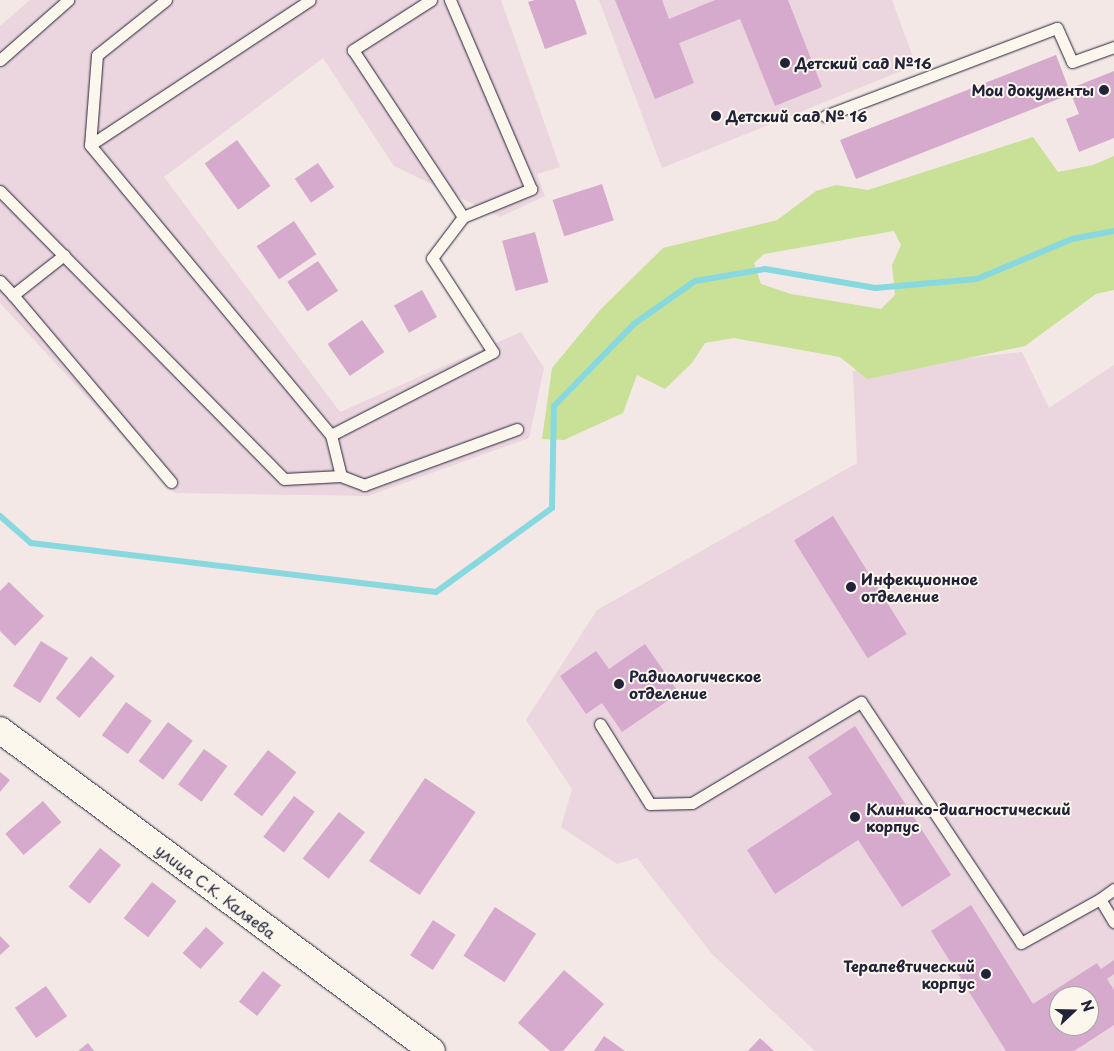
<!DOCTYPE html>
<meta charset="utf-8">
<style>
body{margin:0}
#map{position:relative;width:1114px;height:1051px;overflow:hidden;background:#f4e8e6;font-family:"Playpen Sans",sans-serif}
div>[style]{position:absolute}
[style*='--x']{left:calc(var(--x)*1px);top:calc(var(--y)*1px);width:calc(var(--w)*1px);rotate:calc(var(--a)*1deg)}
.built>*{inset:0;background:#ebd5de}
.green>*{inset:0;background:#c8e197}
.stream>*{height:6px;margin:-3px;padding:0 3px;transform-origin:3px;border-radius:3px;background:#88d9df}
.building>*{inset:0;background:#d6aacd;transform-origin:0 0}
.roads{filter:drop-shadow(0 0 1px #22223b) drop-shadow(0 0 1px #22223b)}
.service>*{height:11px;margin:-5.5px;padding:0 5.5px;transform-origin:5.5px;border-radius:5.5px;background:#fbf7ec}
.tertiary>*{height:26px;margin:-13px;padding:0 13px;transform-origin:13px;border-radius:13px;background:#fbf7ec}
.dots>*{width:14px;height:14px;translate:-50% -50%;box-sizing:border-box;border:2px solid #fbf7ec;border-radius:50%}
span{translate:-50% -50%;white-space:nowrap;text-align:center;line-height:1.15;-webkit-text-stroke:4px #fbf7ec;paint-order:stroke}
.poi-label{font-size:15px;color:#22223b;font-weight:700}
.left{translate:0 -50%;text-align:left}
.right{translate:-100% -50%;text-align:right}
.street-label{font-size:15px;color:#22223b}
.north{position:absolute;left:1049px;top:986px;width:50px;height:50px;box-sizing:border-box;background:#fbf7ec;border:1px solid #a4a2a5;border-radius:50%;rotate:69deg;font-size:14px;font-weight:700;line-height:20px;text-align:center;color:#22223b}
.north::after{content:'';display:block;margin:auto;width:18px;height:22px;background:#22223b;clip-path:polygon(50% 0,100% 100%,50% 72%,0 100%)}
</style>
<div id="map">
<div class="built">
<i style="clip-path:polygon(30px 0,501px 0,560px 167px,537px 174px,545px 196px,500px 217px,394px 166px,323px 58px,164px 177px,340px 412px,521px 332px,544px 368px,529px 438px,368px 496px,175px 493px,0 303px,0 26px)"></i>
<i style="clip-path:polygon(599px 0,892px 0,916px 65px,662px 168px)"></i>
<i style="clip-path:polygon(evenodd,1022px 352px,1049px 408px,1114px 365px,1114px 1051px,815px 1051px,712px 954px,637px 858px,617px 864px,561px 827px,572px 789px,526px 720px,597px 610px,857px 463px,853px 371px,1022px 352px,1059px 996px,1089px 996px,1089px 1026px,1059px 1026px,1059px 996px)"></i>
</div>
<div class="green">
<i style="clip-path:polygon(evenodd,1033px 137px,1058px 172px,1093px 165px,1114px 156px,1114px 290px,1096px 294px,1025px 346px,867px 379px,840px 357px,734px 338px,705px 343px,692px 363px,665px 389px,637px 375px,623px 413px,564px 440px,542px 439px,552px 368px,600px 310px,663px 248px,777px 220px,816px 191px,836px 185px,868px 190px,1033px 137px,894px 231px,901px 245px,892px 265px,895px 295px,881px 309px,791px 294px,761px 284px,754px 263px,764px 254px,894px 231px)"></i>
</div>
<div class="stream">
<i style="--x:0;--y:516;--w:41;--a:41.1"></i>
<i style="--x:31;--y:543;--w:408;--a:6.9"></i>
<i style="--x:436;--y:592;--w:143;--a:-35.9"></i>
<i style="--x:552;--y:508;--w:102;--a:-88.9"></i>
<i style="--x:554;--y:406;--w:115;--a:-45.7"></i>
<i style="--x:634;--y:324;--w:75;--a:-35.2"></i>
<i style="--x:695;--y:281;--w:71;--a:-9.7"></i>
<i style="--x:765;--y:269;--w:112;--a:9.8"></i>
<i style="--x:875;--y:288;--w:102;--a:-5"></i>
<i style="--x:977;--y:279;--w:103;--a:-22.8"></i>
<i style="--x:1072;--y:239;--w:43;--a:-10.8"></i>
</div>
<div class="building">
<i style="clip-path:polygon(535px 0,575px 0,587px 34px,545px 49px,528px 2px)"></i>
<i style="clip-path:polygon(615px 0,662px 0,669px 19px,715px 0,788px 0,822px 87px,775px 106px,740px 19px,679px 43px,694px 83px,655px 99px)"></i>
<i style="clip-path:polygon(1056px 55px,1069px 89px,1114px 71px,1114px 138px,1079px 152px,1066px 119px,1079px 114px,1071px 94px,856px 179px,840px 140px)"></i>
<i style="left:237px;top:140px;width:57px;height:40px;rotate:54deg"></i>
<i style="left:318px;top:163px;width:29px;height:28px;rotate:56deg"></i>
<i style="left:602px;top:184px;width:38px;height:52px;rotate:72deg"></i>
<i style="left:294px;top:221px;width:40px;height:45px;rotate:56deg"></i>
<i style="left:535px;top:232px;width:52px;height:34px;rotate:75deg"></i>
<i style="left:318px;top:261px;width:36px;height:37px;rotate:56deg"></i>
<i style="left:422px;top:290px;width:31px;height:32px;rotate:61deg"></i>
<i style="left:362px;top:320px;width:39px;height:42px;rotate:55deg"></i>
<i style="left:833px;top:516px;width:139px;height:46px;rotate:58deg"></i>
<i style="clip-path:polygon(9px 582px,44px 616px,15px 646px,0 631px,0 591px)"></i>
<i style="left:41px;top:641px;width:32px;height:53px;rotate:32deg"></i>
<i style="clip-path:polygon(645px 644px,679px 693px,622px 732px,602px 703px,586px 714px,560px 676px,596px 651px,609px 669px)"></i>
<i style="left:91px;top:656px;width:31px;height:55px;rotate:40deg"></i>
<i style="left:126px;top:702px;width:32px;height:41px;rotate:36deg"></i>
<i style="left:168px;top:722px;width:31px;height:49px;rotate:37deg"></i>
<i style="clip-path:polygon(855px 726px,951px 875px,902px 907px,858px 840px,775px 894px,747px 850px,832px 794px,808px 757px)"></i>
<i style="left:204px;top:749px;width:29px;height:44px;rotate:36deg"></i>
<i style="left:268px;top:750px;width:36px;height:56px;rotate:38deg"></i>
<i style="clip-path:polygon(0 772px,10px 780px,0 792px)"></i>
<i style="left:425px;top:778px;width:61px;height:100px;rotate:34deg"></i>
<i style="left:294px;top:796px;width:26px;height:51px;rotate:37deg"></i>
<i style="left:43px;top:801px;width:28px;height:50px;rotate:49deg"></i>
<i style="left:339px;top:812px;width:33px;height:59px;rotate:38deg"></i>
<i style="left:100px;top:848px;width:27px;height:50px;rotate:39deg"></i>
<i style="left:152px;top:882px;width:31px;height:46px;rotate:38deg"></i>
<i style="clip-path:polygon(evenodd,971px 905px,1033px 1004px,1097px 963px,1101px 969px,1114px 960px,1114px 974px,1107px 979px,1114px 990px,1114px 1025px,1074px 1051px,1006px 1051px,931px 931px,971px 905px,1059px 996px,1089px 996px,1089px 1026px,1059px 1026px,1059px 996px)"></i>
<i style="left:495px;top:907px;width:49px;height:58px;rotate:33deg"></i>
<i style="left:433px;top:920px;width:27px;height:42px;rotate:33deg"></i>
<i style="left:206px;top:927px;width:24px;height:35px;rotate:42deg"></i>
<i style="clip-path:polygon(0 936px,10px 946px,0 955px)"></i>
<i style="clip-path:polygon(564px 970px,604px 1004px,563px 1051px,550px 1051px,518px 1023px)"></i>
<i style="left:263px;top:971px;width:23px;height:39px;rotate:38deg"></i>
<i style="left:46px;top:986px;width:37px;height:38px;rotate:55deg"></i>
<i style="clip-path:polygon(604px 1036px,625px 1051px,594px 1051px)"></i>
<i style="clip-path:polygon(760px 1038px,774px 1051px,748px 1051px)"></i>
<i style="clip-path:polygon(88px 1043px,94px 1051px,78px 1051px)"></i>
</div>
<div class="roads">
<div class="service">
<i style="--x:166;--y:0;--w:88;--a:141.4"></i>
<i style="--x:97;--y:55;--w:90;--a:94.4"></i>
<i style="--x:90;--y:145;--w:377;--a:50.3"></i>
<i style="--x:331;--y:435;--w:182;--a:-27.1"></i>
<i style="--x:493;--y:352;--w:112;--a:-123"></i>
<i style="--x:432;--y:258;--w:51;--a:-52.9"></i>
<i style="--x:463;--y:217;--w:74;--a:-22.4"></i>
<i style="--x:531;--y:189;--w:206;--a:-113.2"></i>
<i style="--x:431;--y:0;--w:93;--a:147.3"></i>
<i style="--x:353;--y:50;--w:200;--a:56.6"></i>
<i style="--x:0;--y:60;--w:91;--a:-41.4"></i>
<i style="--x:825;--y:116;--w:248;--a:-20.8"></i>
<i style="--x:1057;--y:28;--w:37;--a:66"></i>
<i style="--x:1072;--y:62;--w:45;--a:-19.7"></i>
<i style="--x:90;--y:145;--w:263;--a:-33.4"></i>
<i style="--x:0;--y:191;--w:404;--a:45.4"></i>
<i style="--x:284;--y:479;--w:57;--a:-3"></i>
<i style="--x:341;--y:476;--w:25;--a:21"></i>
<i style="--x:364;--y:485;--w:163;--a:-20.1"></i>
<i style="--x:64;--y:255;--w:65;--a:141.9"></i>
<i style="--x:13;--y:295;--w:245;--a:49.8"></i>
<i style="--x:0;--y:281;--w:19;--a:47"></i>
<i style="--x:331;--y:435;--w:42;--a:76.3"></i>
<i style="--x:600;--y:724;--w:94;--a:58"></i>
<i style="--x:650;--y:804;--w:42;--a:-1.4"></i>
<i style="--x:692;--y:803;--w:197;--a:-30.9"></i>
<i style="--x:861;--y:702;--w:289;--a:56.4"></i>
<i style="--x:1021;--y:943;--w:90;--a:-29.1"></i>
<i style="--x:1114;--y:889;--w:17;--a:144"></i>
<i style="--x:1100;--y:899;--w:27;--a:59"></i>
</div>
<div class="tertiary">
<i style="--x:0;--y:730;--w:538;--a:36.61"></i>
</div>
</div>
<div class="dots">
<i style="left:785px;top:63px;background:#22223b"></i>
<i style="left:1104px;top:90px;background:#22223b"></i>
<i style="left:716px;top:116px;background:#22223b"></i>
<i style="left:851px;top:587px;background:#22223b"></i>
<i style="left:619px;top:684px;background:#22223b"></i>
<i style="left:855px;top:817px;background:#22223b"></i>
<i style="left:986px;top:974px;background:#22223b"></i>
</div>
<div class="poi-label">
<span class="left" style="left:795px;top:63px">Детский сад №16</span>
<span class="right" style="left:1094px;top:90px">Мои документы</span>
<span class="left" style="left:726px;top:116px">Детский сад № 16</span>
<span class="left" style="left:861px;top:587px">Инфекционное<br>отделение</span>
<span class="left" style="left:629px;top:684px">Радиологическое<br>отделение</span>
<span class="left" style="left:866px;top:817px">Клинико-диагностический<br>корпус</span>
<span class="right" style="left:975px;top:974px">Терапевтический<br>корпус</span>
</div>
<div class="street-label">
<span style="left:216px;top:891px;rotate:37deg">улица С.К. Каляева</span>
</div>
<div class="north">N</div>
</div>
